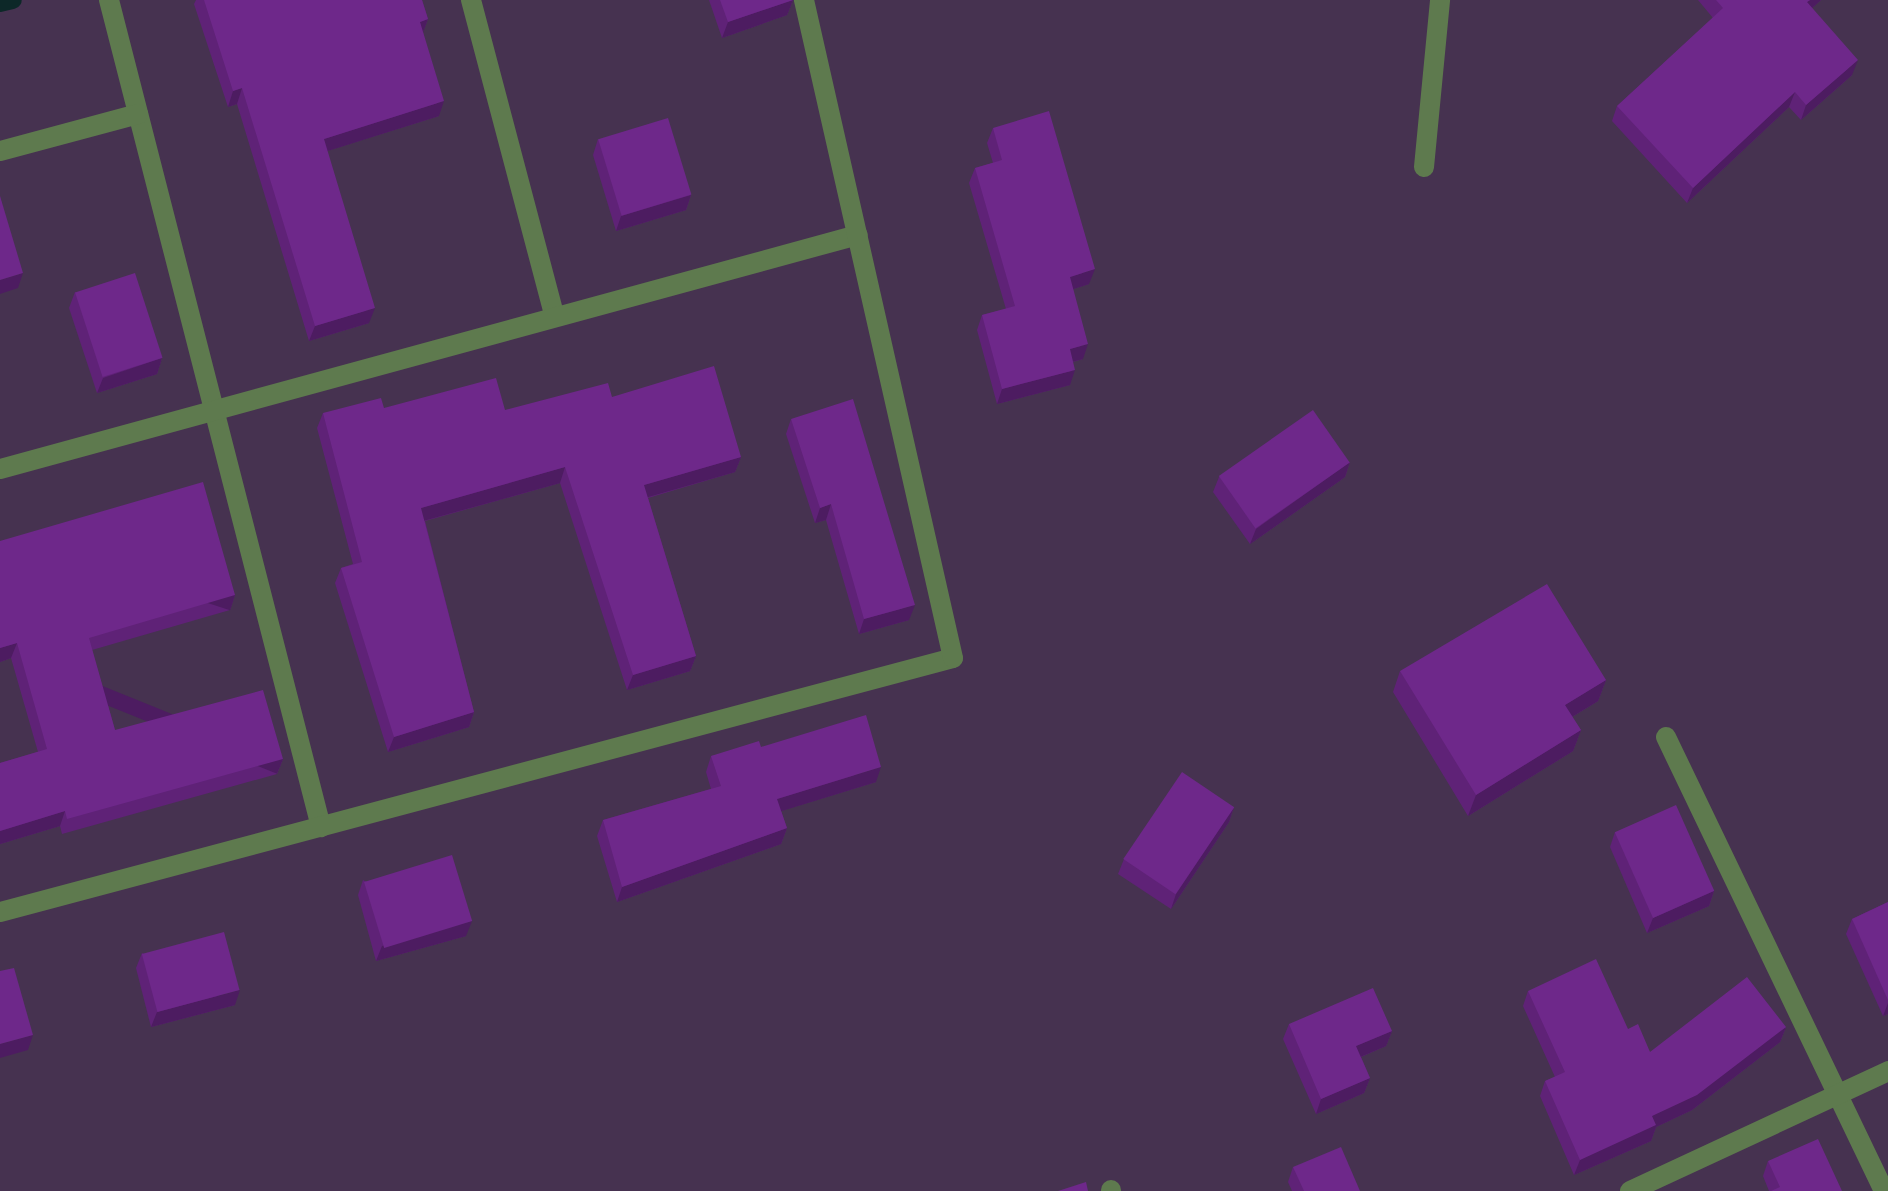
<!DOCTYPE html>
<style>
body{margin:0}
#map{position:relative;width:1888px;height:1191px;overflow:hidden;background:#463250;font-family:"Playfair Display",serif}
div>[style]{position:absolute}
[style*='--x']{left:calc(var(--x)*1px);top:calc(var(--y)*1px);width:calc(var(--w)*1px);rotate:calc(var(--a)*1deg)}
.stream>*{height:18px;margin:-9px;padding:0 9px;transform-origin:9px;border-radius:9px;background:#0d2828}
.minor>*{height:20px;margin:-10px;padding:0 10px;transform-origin:10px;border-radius:10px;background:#5e7a4e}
.wall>*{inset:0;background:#5f2277}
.shaded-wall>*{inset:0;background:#4d1c61;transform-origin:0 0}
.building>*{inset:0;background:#6e288a;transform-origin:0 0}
span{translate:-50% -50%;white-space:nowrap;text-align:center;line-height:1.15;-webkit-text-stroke:8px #463250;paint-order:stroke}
</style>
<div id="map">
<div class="stream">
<i style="--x:0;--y:3;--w:13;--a:-13"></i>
</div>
<div class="minor">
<i style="--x:109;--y:0;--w:854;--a:75.62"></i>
<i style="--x:471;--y:0;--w:325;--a:75.2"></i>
<i style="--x:0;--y:151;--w:143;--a:-15"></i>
<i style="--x:1424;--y:167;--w:168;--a:-84.5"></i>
<i style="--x:0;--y:469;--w:889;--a:-15.26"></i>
<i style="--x:1666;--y:737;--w:504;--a:64.35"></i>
<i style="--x:0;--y:912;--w:986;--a:-14.92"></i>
<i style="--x:953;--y:658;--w:675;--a:-102.76"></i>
<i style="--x:1111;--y:1190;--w:1;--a:90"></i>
<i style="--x:1630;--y:1191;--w:285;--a:-24.9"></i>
</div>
<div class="wall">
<i style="clip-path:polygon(196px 0,422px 0,428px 19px,423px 32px,439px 116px,327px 151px,369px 323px,309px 341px,237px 104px,228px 107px,194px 4px)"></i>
<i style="clip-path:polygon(709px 0,793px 0,787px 15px,722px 38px)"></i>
<i style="clip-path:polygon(1698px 0,1821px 0,1812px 8px,1852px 75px,1801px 120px,1789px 107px,1687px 203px,1612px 121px,1617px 106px,1713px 18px)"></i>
<i style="clip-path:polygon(993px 128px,1089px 284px,1073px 289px,1083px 359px,1073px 362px,1070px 385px,997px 404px,977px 330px,982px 315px,1006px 309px,969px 183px,975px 168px,993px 163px,987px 143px)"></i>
<i style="clip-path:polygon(598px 139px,691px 195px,686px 210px,616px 231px,593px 155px)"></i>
<i style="clip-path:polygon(75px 292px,162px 358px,157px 374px,97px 393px,69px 308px)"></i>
<i style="clip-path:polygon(612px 397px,741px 457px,735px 472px,648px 498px,696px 656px,690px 671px,627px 690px,560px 483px,425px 521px,474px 712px,469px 727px,388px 752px,335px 583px,341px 568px,353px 564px,317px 428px,323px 413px,384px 408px,505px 410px)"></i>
<i style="clip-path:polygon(791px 419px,909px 620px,859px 634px,826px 520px,815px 523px,786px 434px)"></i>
<i style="clip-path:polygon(1350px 462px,1345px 477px,1250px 544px,1213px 492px,1219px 477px)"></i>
<i style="clip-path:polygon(0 541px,235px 595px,230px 610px,92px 650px,115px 730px,283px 759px,277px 774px,62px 834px,60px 826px,0 844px,0 763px,38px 752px,11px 658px,0 662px)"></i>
<i style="clip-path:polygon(1400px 671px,1606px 680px,1598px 701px,1572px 717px,1581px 730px,1573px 751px,1468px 816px,1393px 692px)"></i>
<i style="clip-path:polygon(761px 747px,876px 782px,781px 811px,787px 828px,781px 844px,617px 902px,597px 836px,603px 820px,711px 789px,706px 772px,711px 756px)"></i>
<i style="clip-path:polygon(1234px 807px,1229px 822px,1171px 909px,1118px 874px,1124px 859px)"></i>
<i style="clip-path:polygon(1615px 832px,1714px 891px,1709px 906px,1647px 933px,1610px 847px)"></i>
<i style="clip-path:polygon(363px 880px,466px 936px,376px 961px,358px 895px)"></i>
<i style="clip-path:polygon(1888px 902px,1888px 1014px,1883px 1016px,1846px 934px,1852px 919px)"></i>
<i style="clip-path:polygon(142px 953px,235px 1005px,151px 1027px,136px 968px)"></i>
<i style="clip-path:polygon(1528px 991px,1628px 1029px,1650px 1052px,1786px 1027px,1780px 1042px,1692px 1110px,1656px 1127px,1651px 1141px,1574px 1175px,1540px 1096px,1545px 1081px,1555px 1077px,1523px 1006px)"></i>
<i style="clip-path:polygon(1289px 1024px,1392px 1031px,1386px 1046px,1361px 1057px,1370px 1078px,1364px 1093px,1316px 1114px,1283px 1039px)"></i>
<i style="clip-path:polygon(1768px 1161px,1842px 1191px,1769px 1191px,1763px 1176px)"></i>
<i style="clip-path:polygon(1293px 1167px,1360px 1191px,1292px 1191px,1288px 1182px)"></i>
</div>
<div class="shaded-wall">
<i style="clip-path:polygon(793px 0,787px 15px,722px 38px,728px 22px)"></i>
<i style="clip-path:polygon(1810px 0,1821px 0,1802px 17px,1807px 2px)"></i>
<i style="clip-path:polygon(428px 19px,422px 35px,420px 22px)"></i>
<i style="clip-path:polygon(1858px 60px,1852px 75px,1801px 120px,1806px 105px)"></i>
<i style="clip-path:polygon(242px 88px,237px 104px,228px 107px,233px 91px)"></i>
<i style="clip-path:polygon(1795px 92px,1789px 107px,1687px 203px,1693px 188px)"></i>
<i style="clip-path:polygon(444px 101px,439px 116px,318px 154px,324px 139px)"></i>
<i style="clip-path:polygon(691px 195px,686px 210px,616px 231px,621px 216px)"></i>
<i style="clip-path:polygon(1095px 269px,1089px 284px,1064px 292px,1070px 277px)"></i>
<i style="clip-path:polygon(23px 273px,18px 288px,0 294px,0 280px)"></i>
<i style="clip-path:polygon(375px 308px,369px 323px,309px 341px,315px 326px)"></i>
<i style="clip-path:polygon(1088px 344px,1083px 359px,1064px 364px,1070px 349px)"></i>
<i style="clip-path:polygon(162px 358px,157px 374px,97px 393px,103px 378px)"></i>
<i style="clip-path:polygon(1075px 370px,1070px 385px,997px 404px,1002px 389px)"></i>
<i style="clip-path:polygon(741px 457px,735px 472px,638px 500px,644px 485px)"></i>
<i style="clip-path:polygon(1350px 462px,1345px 477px,1250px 544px,1256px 529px)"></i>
<i style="clip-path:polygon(565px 467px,560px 483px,416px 523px,421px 508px)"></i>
<i style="clip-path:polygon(831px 504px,826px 520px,815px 523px,820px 508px)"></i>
<i style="left:235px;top:595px;width:16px;height:152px;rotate:108deg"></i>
<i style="clip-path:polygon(915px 605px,909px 620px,859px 634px,864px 619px)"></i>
<i style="clip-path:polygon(17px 643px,11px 658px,0 662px,0 648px)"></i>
<i style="clip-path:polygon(696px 656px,690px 671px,627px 690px,633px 675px)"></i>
<i style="clip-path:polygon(1606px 680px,1598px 701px,1557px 726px,1565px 705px)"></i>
<i style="clip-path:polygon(474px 712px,469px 727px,388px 752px,394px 737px)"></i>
<i style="clip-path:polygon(1581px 730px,1573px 751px,1468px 816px,1476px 795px)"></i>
<i style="left:283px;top:759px;width:16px;height:224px;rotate:112deg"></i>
<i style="clip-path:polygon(881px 767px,876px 782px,772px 814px,777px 799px)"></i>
<i style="clip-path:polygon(1234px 807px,1229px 822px,1171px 909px,1176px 894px)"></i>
<i style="clip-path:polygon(65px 811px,60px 826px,0 844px,0 831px)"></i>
<i style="clip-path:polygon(787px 828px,781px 844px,617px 902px,622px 887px)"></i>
<i style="clip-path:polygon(1714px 891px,1709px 906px,1647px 933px,1653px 918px)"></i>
<i style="clip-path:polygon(472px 921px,466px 936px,376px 961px,382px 946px)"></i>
<i style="clip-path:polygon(240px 990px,235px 1005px,151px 1027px,157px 1012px)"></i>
<i style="clip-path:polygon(1888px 1003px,1888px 1014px,1883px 1016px)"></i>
<i style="clip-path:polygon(1786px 1027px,1780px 1042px,1692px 1110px,1656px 1127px,1651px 1141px,1574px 1175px,1580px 1160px,1652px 1116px)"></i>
<i style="clip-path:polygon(1392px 1031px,1386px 1046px,1351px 1061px,1356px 1046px)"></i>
<i style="clip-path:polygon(33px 1035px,28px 1050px,0 1058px,0 1044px)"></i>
<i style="clip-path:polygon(1370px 1078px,1364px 1093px,1316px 1114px,1321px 1099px)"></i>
</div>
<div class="building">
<i style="clip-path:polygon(204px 0,422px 0,428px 19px,420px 22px,444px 101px,324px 139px,375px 308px,315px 326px,242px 88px,233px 91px)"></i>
<i style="clip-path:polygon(720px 0,793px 0,728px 22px)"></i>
<i style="clip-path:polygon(1716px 0,1810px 0,1807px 2px,1858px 60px,1806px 105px,1795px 92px,1693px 188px,1617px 106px,1723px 8px)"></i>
<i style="clip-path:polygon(1049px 111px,1095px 269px,1070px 277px,1088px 344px,1070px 349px,1075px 370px,1002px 389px,982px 315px,1015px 306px,975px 168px,1002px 160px,993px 128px)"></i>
<i style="left:668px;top:118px;width:80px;height:73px;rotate:73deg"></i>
<i style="clip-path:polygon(0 196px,23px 273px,0 280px)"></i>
<i style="left:135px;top:273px;width:89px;height:63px;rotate:72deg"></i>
<i style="clip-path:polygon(714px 366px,741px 457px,644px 485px,696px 656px,633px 675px,565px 467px,421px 508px,474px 712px,394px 737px,341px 568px,362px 562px,323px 413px,381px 398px,384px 408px,496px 378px,505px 410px,608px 383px,612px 397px)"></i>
<i style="clip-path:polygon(853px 399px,915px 605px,864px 619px,831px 504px,820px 508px,791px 419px)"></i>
<i style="left:1313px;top:410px;width:64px;height:115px;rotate:55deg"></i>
<i style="clip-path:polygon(203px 482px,235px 595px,89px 638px,115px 730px,263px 690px,283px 759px,67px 819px,65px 811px,0 831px,0 763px,47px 749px,17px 643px,0 648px,0 541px)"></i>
<i style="clip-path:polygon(1547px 584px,1606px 680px,1565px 705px,1581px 730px,1476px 795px,1400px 671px)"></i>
<i style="clip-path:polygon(866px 715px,881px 767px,777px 799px,787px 828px,622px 887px,603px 820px,721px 786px,711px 756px,759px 741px,761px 747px)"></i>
<i style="left:1182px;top:772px;width:63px;height:105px;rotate:34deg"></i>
<i style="left:1676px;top:805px;width:94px;height:67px;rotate:66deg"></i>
<i style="left:452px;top:855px;width:69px;height:92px;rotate:73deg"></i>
<i style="clip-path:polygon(1888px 902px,1888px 1000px,1852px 919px)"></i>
<i style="left:224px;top:932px;width:60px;height:85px;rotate:75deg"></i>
<i style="clip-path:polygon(1596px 959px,1628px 1029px,1638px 1024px,1650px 1052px,1747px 977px,1786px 1027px,1697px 1095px,1652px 1116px,1656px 1125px,1580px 1160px,1545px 1081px,1565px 1072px,1528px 991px)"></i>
<i style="clip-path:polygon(14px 968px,33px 1035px,0 1044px,0 971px)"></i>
<i style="clip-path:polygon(1373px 988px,1392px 1031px,1356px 1046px,1370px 1078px,1321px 1099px,1289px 1024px)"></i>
<i style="clip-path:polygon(1818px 1139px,1842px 1191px,1771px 1191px,1780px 1187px,1768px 1161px)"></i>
<i style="clip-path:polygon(1341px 1147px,1360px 1191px,1304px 1191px,1293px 1167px)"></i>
<i style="clip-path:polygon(1086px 1182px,1088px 1191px,1058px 1191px)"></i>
</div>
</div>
